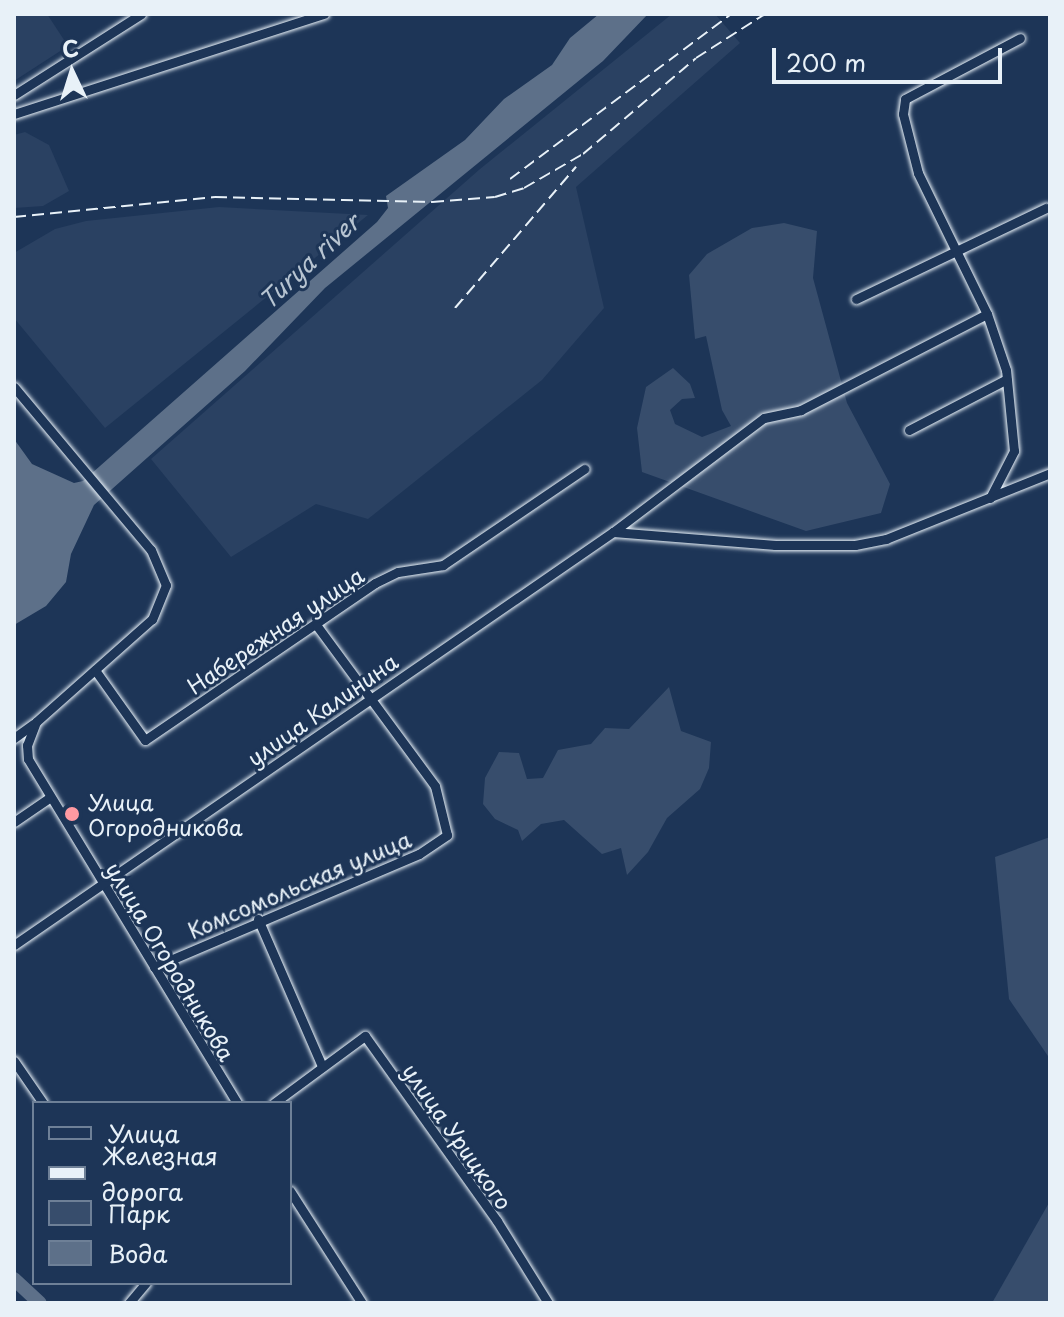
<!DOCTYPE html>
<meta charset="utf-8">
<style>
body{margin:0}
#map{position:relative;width:1064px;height:1317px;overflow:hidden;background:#1d3557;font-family:"Playpen Sans",sans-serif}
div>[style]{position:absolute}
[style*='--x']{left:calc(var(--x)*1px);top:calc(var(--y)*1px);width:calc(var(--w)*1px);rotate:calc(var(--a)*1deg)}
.built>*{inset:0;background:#2a4162}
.green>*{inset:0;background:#374d6c}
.water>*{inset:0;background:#5d7089}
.river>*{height:14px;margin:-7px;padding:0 7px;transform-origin:7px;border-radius:7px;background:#5d7089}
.roads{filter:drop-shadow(0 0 2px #e8f1f8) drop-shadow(0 0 2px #e8f1f8)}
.minor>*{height:9px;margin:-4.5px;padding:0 4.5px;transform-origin:4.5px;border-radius:4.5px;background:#1d3557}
.rail>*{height:2px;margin-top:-1px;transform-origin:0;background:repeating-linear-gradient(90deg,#e8f1f8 0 12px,transparent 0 18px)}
.dots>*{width:22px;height:22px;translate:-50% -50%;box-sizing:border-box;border:4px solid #1d3557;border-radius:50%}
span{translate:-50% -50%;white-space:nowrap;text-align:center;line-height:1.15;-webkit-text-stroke:6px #1d3557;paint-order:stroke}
.street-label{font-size:22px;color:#e8f1f8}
.poi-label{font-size:22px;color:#e8f1f8}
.left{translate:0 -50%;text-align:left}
.water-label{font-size:24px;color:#b7c4d1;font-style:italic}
.frame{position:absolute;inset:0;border:16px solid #e8f1f8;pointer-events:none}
.legend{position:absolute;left:32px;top:1101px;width:260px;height:184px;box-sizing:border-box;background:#1d3557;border:2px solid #6e8097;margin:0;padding:10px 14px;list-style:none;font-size:24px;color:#e8f1f8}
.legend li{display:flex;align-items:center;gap:16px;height:40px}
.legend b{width:40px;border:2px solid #6e8097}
.north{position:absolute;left:32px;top:32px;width:80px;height:80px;-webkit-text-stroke:6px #1d3557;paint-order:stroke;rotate:356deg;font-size:22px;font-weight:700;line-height:32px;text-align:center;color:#e8f1f8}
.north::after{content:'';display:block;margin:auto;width:28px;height:36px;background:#e8f1f8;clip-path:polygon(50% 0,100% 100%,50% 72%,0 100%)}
.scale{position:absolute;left:772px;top:48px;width:230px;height:36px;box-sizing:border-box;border:4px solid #e8f1f8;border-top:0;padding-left:10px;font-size:24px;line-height:28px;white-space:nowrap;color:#e8f1f8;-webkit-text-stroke:6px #1d3557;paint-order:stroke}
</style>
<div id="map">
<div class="built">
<i style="clip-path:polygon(14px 14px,47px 14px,68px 46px,14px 81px)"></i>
<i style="clip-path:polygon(672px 14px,715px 14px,740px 43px,576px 187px,604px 308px,542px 380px,368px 519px,316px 504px,231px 557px,151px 459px,480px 169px)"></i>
<i style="clip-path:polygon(25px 132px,49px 145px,69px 191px,43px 206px,14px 208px,14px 135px)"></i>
<i style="clip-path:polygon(219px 207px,368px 215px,105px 428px,14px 318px,14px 253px,55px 229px,86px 221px)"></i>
</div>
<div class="green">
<i style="clip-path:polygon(784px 223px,817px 231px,813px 278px,847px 403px,890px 484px,881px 513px,806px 531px,642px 472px,637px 428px,646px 387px,673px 368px,690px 384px,695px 398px,682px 399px,670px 410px,675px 424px,702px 437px,731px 426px,722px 410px,706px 336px,695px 339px,689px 275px,707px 254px,752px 228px)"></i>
<i style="clip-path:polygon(669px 687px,681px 731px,711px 742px,709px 768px,700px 789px,667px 818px,648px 852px,627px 875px,621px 848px,602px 854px,564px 820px,541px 824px,522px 841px,518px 830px,495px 819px,483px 804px,485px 778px,499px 752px,519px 753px,527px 779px,543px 778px,558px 750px,591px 744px,605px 728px,629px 729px)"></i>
<i style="clip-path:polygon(1050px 837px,1050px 1059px,1009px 999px,995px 857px)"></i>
<i style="clip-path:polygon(1050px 1201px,1050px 1303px,992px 1303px)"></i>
</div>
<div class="water">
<i style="clip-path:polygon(599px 14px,648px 14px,603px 61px,325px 288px,245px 371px,94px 505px,71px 554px,66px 582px,46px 606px,14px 625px,14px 439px,32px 464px,74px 483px,83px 481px,377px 222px,388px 208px,386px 196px,465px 140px,504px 99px,552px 65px,570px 38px)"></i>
</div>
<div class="river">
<i style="--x:14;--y:1279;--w:35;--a:43"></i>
</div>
<div class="roads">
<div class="minor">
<i style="--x:14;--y:95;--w:151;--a:-32.5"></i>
<i style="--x:14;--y:114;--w:326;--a:-17.9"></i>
<i style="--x:856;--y:299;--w:211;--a:-25.6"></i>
<i style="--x:14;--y:387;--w:213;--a:50"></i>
<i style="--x:151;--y:550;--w:38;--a:67"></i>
<i style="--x:166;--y:585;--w:37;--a:112"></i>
<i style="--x:152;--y:619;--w:155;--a:138.4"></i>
<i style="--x:36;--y:722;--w:25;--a:111"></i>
<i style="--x:27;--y:745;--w:14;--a:86"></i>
<i style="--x:28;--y:759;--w:403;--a:58.7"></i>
<i style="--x:909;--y:430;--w:110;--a:-27.5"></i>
<i style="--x:990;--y:498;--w:53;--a:-62.9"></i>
<i style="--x:1014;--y:451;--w:81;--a:-95.6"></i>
<i style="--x:1006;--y:370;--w:59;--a:-108.7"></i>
<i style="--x:987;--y:314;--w:157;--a:-116.1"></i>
<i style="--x:918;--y:173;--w:61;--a:-104.3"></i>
<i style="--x:903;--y:114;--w:15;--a:-82"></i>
<i style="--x:905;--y:99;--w:130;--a:-27.9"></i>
<i style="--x:613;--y:532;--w:163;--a:4.6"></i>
<i style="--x:775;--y:545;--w:80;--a:0"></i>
<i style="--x:855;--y:545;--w:32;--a:-11"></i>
<i style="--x:886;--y:539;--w:177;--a:-21.9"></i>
<i style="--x:95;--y:670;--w:86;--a:54.5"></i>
<i style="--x:145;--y:740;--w:278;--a:-34.3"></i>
<i style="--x:375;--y:583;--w:25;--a:-26"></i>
<i style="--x:398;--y:572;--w:46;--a:-8.8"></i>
<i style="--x:443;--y:565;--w:171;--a:-34.2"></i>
<i style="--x:14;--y:738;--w:24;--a:-36"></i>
<i style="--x:14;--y:822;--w:42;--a:-34.4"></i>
<i style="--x:258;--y:919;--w:160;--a:66.5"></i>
<i style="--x:14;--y:945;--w:728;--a:-34.59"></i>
<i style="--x:613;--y:532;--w:189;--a:-37.1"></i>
<i style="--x:764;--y:418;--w:38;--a:-12"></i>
<i style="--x:801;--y:410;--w:209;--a:-27.3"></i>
<i style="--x:154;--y:967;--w:288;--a:-23.1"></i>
<i style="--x:419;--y:854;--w:34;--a:-34"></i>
<i style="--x:447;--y:835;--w:50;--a:-103.8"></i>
<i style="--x:435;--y:786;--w:199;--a:-126.4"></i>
<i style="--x:14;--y:1061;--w:51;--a:55.4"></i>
<i style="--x:274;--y:1103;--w:113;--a:-36.4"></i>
<i style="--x:365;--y:1036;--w:227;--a:54.5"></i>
<i style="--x:497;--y:1221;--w:97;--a:58.1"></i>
<i style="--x:290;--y:1191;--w:133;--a:57.3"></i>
<i style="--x:129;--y:1303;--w:26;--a:-50"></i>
</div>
</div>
<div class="rail">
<i style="--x:510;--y:179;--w:276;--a:-36.7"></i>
<i style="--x:14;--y:217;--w:202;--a:-5.7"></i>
<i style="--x:215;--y:197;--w:217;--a:1.3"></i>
<i style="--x:432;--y:202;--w:63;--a:-4.5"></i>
<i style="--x:495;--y:197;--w:30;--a:-17"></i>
<i style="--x:524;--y:188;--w:68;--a:-30"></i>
<i style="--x:583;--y:154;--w:148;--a:-40.3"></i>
<i style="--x:696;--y:58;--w:82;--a:-32.5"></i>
<i style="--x:455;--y:308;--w:186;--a:-49.4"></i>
</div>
<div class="dots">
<i style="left:72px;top:814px;background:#ff9aa2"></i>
</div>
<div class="street-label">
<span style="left:275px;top:630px;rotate:-34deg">Набережная улица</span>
<span style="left:322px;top:709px;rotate:-35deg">улица Калинина</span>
<span style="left:299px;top:884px;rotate:-23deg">Комсомольская улица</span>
<span style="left:171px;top:961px;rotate:59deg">улица Огородникова</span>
<span style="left:458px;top:1136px;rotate:55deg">улица Урицкого</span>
</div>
<div class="poi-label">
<span class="left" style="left:88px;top:814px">Улица<br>Огородникова</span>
</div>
<div class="water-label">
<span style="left:309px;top:261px;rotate:-43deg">Turya river</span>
</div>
<div class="frame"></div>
<ul class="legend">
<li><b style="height:10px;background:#1d3557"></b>Улица</li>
<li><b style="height:10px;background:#e8f1f8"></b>Железная дорога</li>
<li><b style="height:22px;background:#374d6c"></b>Парк</li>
<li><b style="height:22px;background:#5d7089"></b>Вода</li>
</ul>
<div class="north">С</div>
<div class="scale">200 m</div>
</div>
